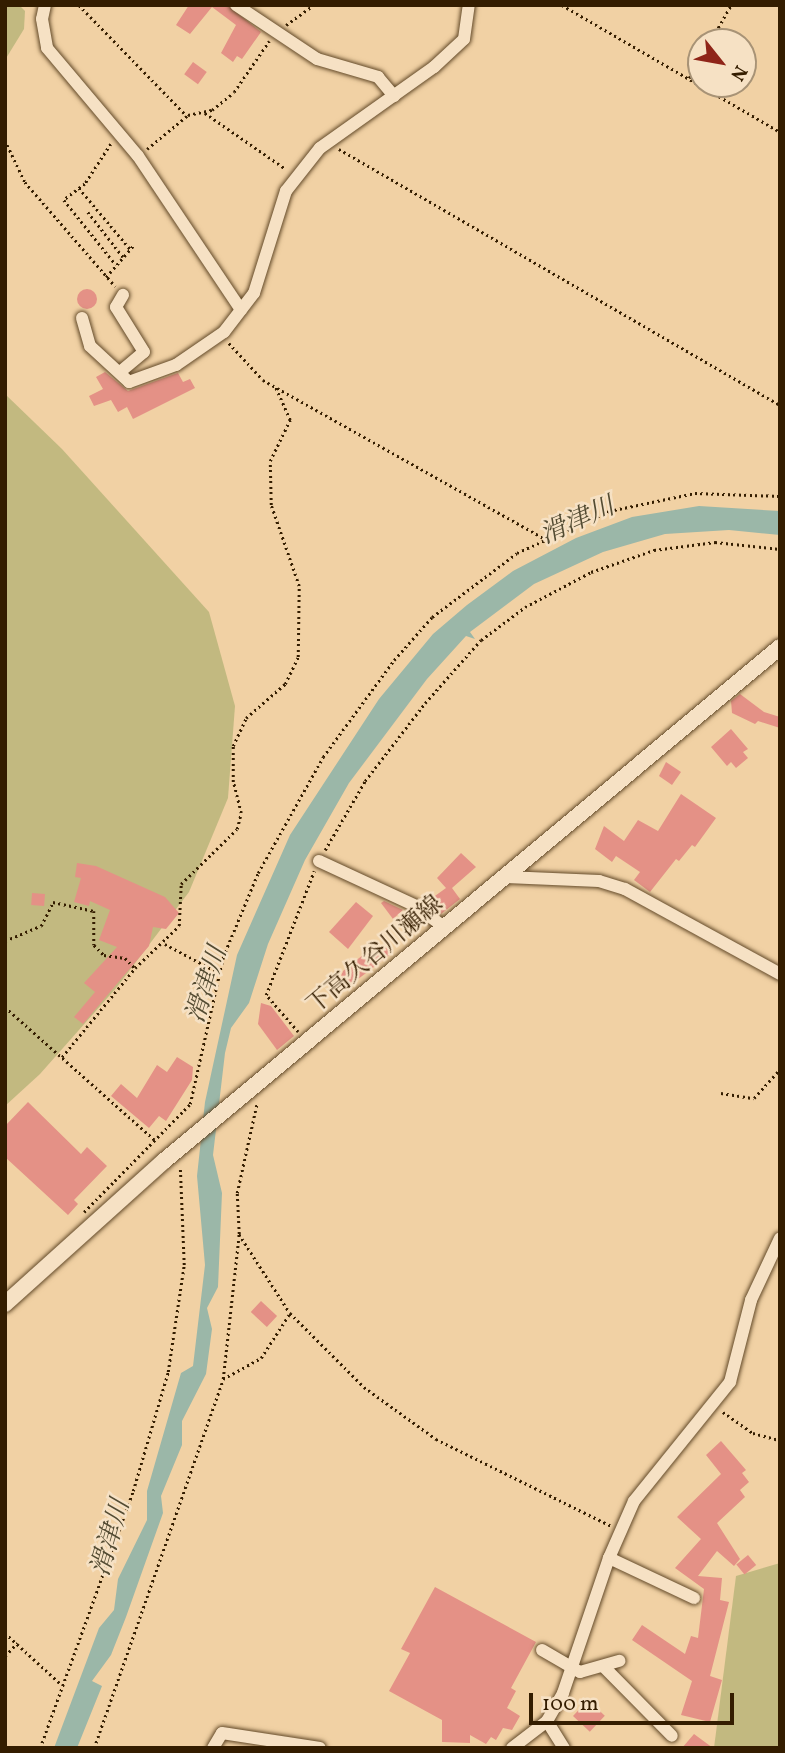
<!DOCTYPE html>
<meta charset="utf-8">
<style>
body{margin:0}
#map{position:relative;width:785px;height:1753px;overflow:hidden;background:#f1d1a4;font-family:Vollkorn,"Noto Serif JP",serif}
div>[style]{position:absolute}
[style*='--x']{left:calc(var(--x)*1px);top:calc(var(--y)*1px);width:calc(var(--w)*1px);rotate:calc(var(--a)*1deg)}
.green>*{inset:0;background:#c2b980}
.water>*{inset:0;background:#9bb7a8}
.building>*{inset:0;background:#e49186;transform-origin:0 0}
.round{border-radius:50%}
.path>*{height:2.5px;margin-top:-1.25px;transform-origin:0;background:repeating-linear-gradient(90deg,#341d00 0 2px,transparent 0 5.5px)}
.roads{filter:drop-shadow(0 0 2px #634a29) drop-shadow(0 0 2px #634a29)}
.street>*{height:12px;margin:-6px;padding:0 6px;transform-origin:6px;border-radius:6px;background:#f6e1c4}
.secondary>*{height:16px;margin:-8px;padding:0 8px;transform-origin:8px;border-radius:8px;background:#f6e1c4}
span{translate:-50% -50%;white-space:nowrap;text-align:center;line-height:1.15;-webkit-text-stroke:5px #f6e1c4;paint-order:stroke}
.street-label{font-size:24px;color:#341d00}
.water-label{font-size:26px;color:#534b32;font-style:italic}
.frame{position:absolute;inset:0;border:7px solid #341d00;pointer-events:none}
.north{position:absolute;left:687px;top:28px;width:70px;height:70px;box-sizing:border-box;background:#f6e1c4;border:2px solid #a89376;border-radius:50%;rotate:121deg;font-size:19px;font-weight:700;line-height:28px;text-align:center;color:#341d00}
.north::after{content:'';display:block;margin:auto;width:24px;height:32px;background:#8f2418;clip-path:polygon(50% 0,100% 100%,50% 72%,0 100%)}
.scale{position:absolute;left:529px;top:1693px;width:205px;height:32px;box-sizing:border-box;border:4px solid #341d00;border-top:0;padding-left:9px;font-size:21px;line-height:24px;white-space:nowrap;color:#341d00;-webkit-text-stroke:5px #f6e1c4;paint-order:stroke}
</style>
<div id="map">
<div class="green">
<i style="clip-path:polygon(5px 5px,19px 5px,25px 11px,24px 29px,5px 60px)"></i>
<i style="clip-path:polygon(5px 394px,62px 449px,209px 612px,235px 706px,228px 798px,189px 892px,117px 987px,40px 1074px,5px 1106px)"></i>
<i style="clip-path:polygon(780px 1563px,780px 1748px,714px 1748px,736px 1576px)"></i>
</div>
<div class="water">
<i style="clip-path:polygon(699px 506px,780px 511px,780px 535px,729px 530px,665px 534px,603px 552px,534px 584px,470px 632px,475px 639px,466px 636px,427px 679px,349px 783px,305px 860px,268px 944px,249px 1003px,231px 1028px,225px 1053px,213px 1155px,222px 1193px,218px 1287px,207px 1308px,212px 1329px,206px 1374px,182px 1421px,182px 1445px,161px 1496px,163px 1513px,126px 1617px,111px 1655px,92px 1681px,102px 1686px,100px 1691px,77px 1748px,54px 1748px,99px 1628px,114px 1610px,118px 1579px,147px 1520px,147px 1491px,181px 1373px,193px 1366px,205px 1265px,197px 1176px,205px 1102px,237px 955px,290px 835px,379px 699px,433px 634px,467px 605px,513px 571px,576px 538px,632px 517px)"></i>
</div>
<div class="building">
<i style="clip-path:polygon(189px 5px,227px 5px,261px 32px,242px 59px,237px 56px,233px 62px,221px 53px,236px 25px,212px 7px,190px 34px,176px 25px)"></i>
<i style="left:193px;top:62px;width:17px;height:15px;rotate:36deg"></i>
<i class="round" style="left:77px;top:289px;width:20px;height:20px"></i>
<i style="clip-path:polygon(105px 372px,128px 391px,178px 373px,183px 382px,190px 379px,195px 388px,133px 419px,127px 407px,118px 412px,111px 400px,94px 406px,89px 396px,103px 389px,96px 377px)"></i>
<i style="clip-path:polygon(740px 694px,764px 712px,780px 717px,780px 728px,758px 721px,755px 724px,732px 713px,731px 701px)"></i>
<i style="clip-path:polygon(731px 729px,748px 749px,743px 752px,748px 758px,736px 768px,731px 762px,727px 766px,711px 747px)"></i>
<i style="clip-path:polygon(666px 762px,681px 772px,672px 785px,659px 776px)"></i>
<i style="clip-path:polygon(681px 794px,716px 818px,695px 847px,692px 845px,679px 861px,676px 859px,650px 892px,634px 880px,640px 872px,616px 856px,612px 862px,595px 849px,604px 826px,624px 841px,638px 820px,658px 831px)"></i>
<i style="clip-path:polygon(461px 853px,476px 867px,452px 888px,460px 899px,441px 914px,428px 901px,446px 888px,437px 878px)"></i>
<i style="clip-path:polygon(77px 863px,96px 866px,165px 897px,179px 913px,166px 929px,153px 927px,149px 946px,83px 1024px,74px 1017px,95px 992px,84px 983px,117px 947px,99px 940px,110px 910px,90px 901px,89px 906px,74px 902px,81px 878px,75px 877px)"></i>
<i style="left:32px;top:893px;width:13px;height:12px;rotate:4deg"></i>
<i style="clip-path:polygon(384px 901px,403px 910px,393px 919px,381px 903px)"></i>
<i style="clip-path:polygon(356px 902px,373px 916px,348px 949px,329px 932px)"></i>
<i style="clip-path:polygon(379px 942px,378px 948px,384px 944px,391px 954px,349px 986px,341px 976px,343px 971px)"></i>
<i style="clip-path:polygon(261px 1003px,271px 1006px,294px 1036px,277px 1050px,258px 1024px)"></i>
<i style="clip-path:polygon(177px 1057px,193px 1067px,192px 1080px,166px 1121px,159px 1116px,149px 1128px,111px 1096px,121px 1084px,137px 1098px,157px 1065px,167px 1072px)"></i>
<i style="clip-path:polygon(28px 1102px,81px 1154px,87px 1147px,107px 1166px,74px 1200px,78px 1204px,68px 1215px,5px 1157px,5px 1126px)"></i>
<i style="left:261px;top:1301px;width:22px;height:15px;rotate:43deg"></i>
<i style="clip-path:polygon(721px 1441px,746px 1470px,742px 1473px,749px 1482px,740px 1490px,745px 1497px,717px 1523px,740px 1559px,734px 1566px,717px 1551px,698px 1576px,722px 1578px,720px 1600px,729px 1602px,710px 1676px,722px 1680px,710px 1722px,681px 1715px,692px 1681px,632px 1640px,642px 1625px,685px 1654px,691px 1636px,698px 1638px,704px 1589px,675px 1568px,701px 1539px,677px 1517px,721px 1474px,706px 1455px)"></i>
<i style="left:748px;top:1555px;width:13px;height:15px;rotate:51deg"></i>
<i style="clip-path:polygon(435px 1587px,536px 1642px,511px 1688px,516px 1691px,507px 1708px,520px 1716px,512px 1730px,503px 1728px,496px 1740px,491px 1737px,486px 1744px,470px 1735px,470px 1743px,442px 1742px,442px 1720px,389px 1691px,410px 1653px,401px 1649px)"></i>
<i style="left:588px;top:1700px;width:23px;height:22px;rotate:43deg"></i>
<i style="clip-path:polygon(694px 1734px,713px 1748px,682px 1748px)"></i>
</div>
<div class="path">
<i style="--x:79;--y:5;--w:155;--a:45.8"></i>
<i style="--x:562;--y:5;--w:252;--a:30.2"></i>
<i style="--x:286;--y:25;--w:34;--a:-36"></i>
<i style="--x:710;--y:42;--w:43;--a:-60.4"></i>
<i style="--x:689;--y:78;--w:24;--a:-60"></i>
<i style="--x:205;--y:113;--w:98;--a:34.7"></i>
<i style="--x:5;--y:140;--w:47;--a:64.5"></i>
<i style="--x:25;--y:182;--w:138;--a:49.1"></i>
<i style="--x:111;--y:144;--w:48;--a:123"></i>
<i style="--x:85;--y:184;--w:26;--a:143"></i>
<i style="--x:64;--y:200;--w:83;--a:51.3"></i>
<i style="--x:147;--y:149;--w:53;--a:-39.7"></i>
<i style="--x:188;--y:115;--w:25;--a:-12"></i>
<i style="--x:212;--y:110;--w:28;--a:-39"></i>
<i style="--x:234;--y:92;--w:62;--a:-55.5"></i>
<i style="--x:339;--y:149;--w:510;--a:30.14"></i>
<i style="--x:79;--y:188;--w:81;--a:50"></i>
<i style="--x:88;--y:212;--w:57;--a:52.1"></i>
<i style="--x:106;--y:277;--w:41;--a:-48.9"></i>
<i style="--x:229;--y:343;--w:50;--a:47.4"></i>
<i style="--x:263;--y:380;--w:324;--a:29.4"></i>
<i style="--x:325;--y:850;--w:80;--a:-59.9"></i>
<i style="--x:365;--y:781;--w:98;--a:-52.4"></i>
<i style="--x:425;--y:703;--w:84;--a:-48.4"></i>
<i style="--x:481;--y:640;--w:55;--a:-36.9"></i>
<i style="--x:525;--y:607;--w:75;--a:-27.9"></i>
<i style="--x:591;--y:572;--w:67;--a:-19.2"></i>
<i style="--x:654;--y:550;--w:62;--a:-7.5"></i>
<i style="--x:715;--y:542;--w:65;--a:6.1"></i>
<i style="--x:5;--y:941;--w:39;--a:-23"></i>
<i style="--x:41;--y:926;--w:27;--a:-63"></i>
<i style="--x:53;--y:902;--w:42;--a:12.4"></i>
<i style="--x:94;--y:911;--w:34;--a:90"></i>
<i style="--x:94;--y:945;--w:14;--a:45"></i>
<i style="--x:104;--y:955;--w:21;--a:8"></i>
<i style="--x:125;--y:958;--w:14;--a:45"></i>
<i style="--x:165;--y:944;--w:61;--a:28.2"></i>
<i style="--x:5;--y:1007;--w:200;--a:41.6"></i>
<i style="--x:298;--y:1032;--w:49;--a:-130.9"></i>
<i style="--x:266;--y:995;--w:133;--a:-68.8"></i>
<i style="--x:62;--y:1057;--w:115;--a:-50.6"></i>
<i style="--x:135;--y:968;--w:61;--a:-43.7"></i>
<i style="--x:179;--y:926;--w:42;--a:-87.3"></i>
<i style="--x:181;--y:884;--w:78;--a:-44.5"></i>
<i style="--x:237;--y:829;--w:16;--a:-76"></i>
<i style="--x:241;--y:813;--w:32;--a:-104"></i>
<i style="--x:233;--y:782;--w:36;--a:-90"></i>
<i style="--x:233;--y:746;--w:31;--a:-65"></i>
<i style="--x:246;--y:718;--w:52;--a:-41.1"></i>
<i style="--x:285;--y:684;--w:30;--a:-64"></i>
<i style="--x:298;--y:657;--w:71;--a:-89.2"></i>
<i style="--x:299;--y:586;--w:86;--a:-109.1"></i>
<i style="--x:271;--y:505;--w:44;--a:-91.3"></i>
<i style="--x:270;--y:461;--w:46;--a:-64"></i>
<i style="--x:290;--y:420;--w:37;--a:-114"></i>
<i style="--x:721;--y:1093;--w:33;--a:9"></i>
<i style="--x:754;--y:1098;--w:39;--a:-48"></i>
<i style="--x:84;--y:1212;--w:151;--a:-45.5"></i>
<i style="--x:190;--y:1104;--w:151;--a:-77.3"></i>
<i style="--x:223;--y:957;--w:91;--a:-67.4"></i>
<i style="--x:258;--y:873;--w:133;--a:-60.7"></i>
<i style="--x:323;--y:757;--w:120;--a:-53.8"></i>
<i style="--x:394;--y:660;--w:57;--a:-48.5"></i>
<i style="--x:432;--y:617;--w:106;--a:-37"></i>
<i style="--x:517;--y:553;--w:101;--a:-24.5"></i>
<i style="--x:609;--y:511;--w:88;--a:-11.8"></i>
<i style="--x:695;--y:493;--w:85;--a:2"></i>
<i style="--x:239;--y:1234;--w:94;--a:57.2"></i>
<i style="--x:290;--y:1313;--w:105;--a:45"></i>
<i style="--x:364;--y:1387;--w:89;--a:35.8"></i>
<i style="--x:436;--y:1439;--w:195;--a:26.4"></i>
<i style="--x:223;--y:1379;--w:43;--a:-28.9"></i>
<i style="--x:261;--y:1358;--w:54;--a:-57.2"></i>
<i style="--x:723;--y:1412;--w:37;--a:35"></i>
<i style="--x:753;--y:1433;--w:28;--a:15"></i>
<i style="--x:5;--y:1633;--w:77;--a:42.4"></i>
<i style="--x:5;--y:1656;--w:18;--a:-47"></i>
<i style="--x:40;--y:1748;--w:273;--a:-70.1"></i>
<i style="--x:133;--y:1491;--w:124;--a:-73.6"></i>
<i style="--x:168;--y:1372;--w:108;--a:-81.5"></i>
<i style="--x:184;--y:1265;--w:98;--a:-92.3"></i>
<i style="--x:94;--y:1748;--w:391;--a:-70.7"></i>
<i style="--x:223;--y:1379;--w:146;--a:-83.7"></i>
<i style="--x:239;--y:1234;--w:41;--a:-92.8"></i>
<i style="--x:237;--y:1193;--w:92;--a:-77.5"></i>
</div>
<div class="roads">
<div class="street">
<i style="--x:45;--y:5;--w:14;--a:102"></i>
<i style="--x:42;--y:19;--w:29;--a:80"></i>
<i style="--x:47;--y:48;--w:141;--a:49.9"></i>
<i style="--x:138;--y:156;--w:185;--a:56.2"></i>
<i style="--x:236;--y:5;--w:97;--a:33.7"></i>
<i style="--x:317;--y:59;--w:64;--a:16.4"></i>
<i style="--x:378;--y:77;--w:25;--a:50"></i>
<i style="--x:82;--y:318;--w:29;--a:74"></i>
<i style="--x:90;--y:346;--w:53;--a:42.7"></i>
<i style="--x:129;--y:382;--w:50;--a:-19.9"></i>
<i style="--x:176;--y:365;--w:58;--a:-34.5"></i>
<i style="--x:224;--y:332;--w:49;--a:-52.4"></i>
<i style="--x:254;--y:293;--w:107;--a:-72.6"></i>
<i style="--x:286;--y:191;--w:55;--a:-51.7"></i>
<i style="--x:320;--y:148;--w:140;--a:-35.4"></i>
<i style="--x:434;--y:67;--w:41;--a:-43"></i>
<i style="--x:464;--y:39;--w:34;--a:-82"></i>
<i style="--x:120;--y:372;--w:31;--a:-40"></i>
<i style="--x:144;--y:352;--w:53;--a:-121.9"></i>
<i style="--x:116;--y:307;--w:14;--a:-60"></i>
<i style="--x:319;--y:861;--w:107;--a:24.9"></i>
<i style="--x:416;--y:906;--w:36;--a:37"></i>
<i style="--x:506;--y:877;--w:93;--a:2.5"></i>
<i style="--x:599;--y:881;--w:27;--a:17"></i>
<i style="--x:625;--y:889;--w:177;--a:28.7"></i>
<i style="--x:609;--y:1558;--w:94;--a:25.2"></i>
<i style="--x:542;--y:1650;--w:44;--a:30.1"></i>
<i style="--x:580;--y:1672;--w:41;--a:-15.8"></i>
<i style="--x:605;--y:1668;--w:95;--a:45.4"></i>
<i style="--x:547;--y:1721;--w:32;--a:58"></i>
<i style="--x:213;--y:1748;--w:17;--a:-59"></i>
<i style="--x:222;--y:1733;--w:99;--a:8.7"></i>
<i style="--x:512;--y:1748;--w:44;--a:-37.6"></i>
<i style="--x:547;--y:1721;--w:32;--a:-60"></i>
<i style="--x:563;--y:1693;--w:143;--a:-71.2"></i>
<i style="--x:609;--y:1558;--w:62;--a:-66.3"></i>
<i style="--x:634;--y:1501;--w:153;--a:-51.1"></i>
<i style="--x:730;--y:1382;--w:85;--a:-75.6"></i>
<i style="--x:751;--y:1300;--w:68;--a:-64.9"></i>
</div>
<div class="secondary">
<i style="--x:5;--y:1304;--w:214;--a:-42"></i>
<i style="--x:164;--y:1161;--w:802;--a:-39.84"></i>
</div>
</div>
<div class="street-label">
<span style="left:376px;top:956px;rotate:-40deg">下高久谷川瀬線</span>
</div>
<div class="water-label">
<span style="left:578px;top:522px;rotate:-24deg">滑津川</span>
<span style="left:208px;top:985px;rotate:-72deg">滑津川</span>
<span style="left:112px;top:1538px;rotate:-74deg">滑津川</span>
</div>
<div class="frame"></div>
<div class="north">N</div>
<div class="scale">100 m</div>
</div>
